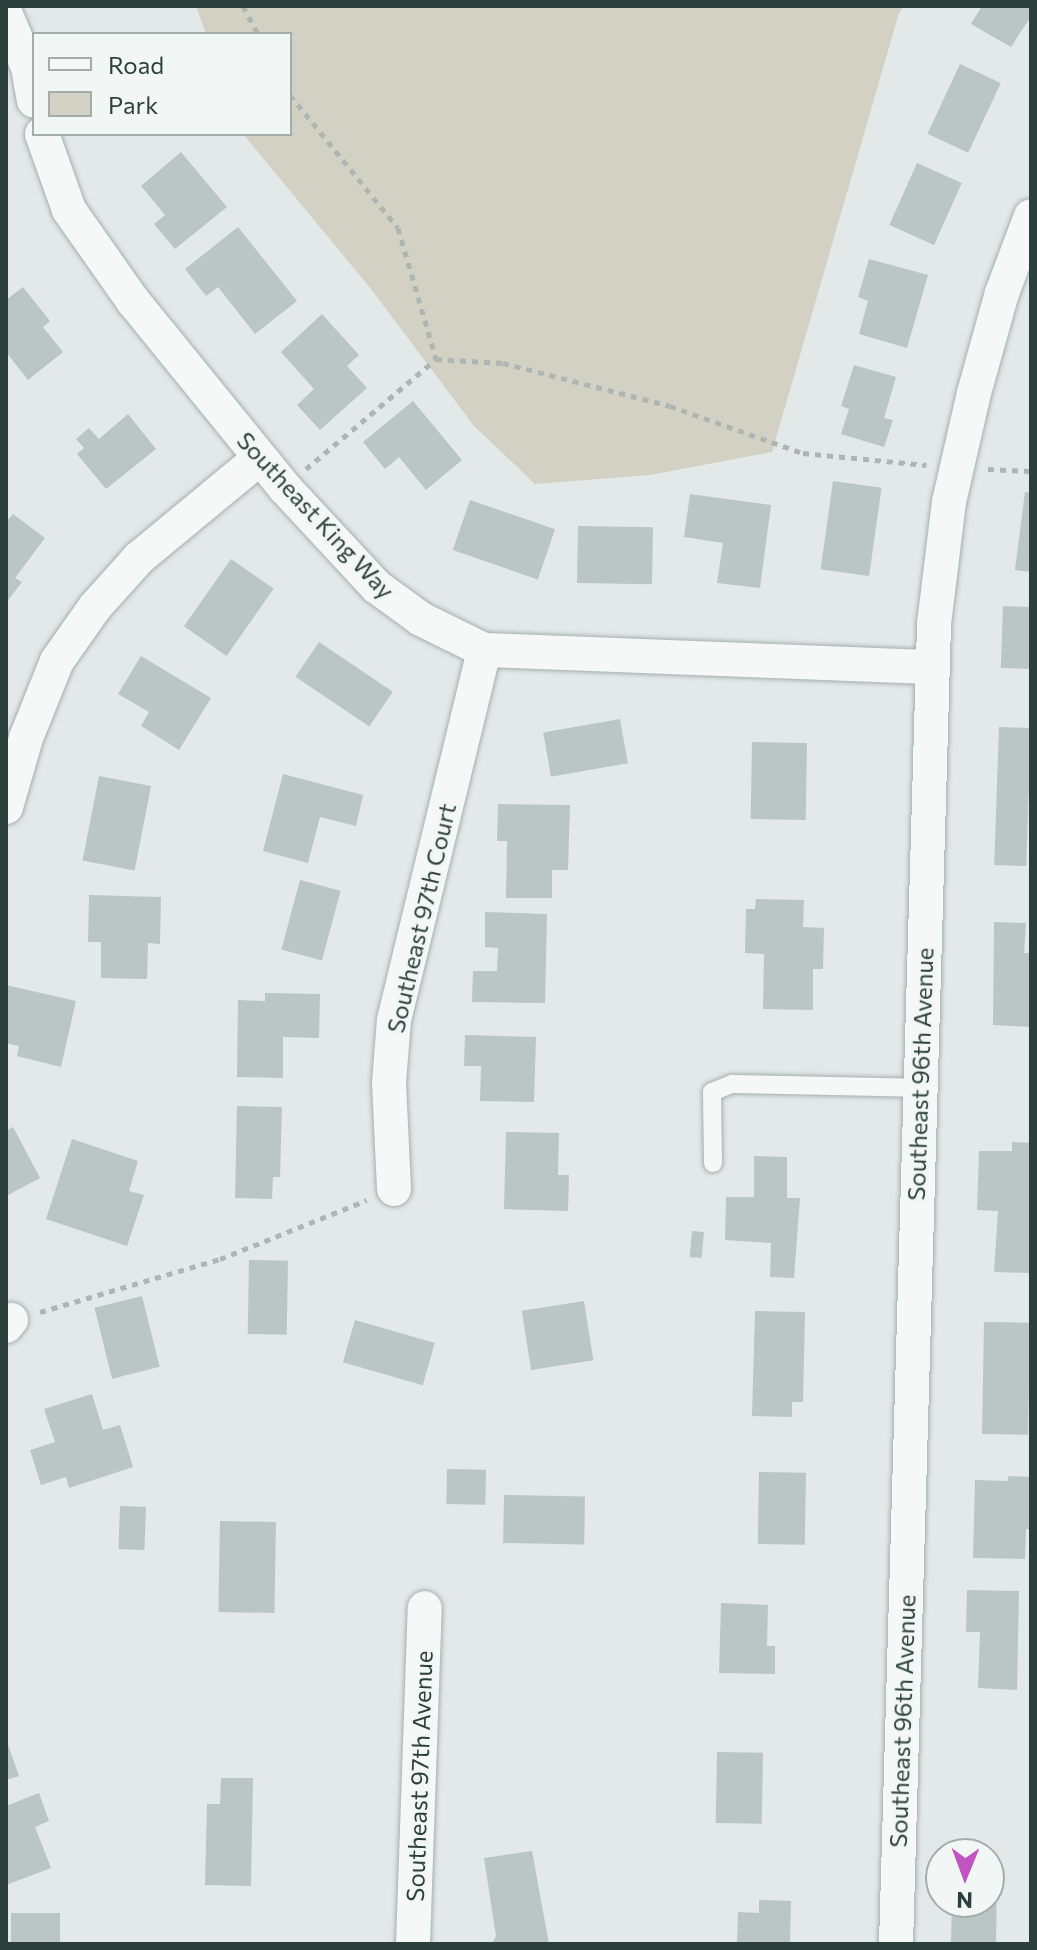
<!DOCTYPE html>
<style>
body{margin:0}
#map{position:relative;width:1037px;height:1950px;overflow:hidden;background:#e2e9e8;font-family:Commissioner,sans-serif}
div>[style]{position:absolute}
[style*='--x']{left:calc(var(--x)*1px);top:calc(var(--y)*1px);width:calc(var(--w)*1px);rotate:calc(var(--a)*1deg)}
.green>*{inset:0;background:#d2d1c4}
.building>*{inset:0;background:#bac6c3;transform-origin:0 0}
.path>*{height:5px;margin-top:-2.5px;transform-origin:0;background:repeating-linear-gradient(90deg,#adb6b3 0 6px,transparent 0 12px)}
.roads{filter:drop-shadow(0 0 2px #a4b0ad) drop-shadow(0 0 2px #a4b0ad)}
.service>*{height:18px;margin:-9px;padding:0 9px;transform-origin:9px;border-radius:9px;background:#f5f8f7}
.minor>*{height:34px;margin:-17px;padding:0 17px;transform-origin:17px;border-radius:17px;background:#f5f8f7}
span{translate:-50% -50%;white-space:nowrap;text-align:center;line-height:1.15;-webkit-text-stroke:6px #f2f7f5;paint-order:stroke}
.street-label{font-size:24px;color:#2c403b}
.frame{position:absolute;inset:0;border:8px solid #2c403b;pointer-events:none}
.legend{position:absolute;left:32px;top:32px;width:260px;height:104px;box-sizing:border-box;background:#f2f7f5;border:2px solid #a3aeab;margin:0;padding:10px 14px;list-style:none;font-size:24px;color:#2c403b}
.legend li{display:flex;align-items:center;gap:16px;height:40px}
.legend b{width:40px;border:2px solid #a3aeab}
.north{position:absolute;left:925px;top:1838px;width:80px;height:80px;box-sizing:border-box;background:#f2f7f5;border:2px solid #a3aeab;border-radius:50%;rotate:181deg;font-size:22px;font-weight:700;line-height:32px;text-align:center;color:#2c403b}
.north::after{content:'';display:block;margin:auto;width:28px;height:36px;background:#c154c1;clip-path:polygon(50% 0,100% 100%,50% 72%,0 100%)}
</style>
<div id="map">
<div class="green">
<i style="clip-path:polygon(196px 6px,904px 6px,899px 13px,772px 452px,650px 475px,535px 484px,474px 426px,371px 289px,243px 134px,290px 134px,290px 34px,206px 34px)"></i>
</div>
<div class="building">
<i style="clip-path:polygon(982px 6px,1031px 6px,1031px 16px,1011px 47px,971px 24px)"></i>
<i style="left:960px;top:64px;width:45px;height:77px;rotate:25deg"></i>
<i style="clip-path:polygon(181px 152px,227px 207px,175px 249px,154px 224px,165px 215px,141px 186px)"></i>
<i style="left:917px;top:163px;width:49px;height:68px;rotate:24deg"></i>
<i style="clip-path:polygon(238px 227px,297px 301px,255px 334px,218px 287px,206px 296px,185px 269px)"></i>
<i style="clip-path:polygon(869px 259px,928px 275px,907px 348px,859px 334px,868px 301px,858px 297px)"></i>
<i style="clip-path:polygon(23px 287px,50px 321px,43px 327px,63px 352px,28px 380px,6px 352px,6px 300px)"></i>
<i style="clip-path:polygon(322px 314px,359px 355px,347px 366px,367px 388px,320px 430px,297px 405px,314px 389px,281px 352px)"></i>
<i style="clip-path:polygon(854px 365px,896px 377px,884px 418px,893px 420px,884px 447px,841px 434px,849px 409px,841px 406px)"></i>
<i style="clip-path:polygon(413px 401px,462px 460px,426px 490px,399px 457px,385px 469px,363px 442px)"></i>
<i style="clip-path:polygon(128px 414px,156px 449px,106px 489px,77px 454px,84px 448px,76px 439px,89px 428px,99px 439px)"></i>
<i style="left:833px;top:481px;width:49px;height:89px;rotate:8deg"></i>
<i style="clip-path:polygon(1025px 492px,1031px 493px,1031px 572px,1015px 570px)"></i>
<i style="clip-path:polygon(690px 494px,771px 505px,760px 588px,717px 583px,723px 543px,684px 537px)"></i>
<i style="left:470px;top:500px;width:90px;height:53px;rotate:19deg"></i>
<i style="clip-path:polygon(13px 514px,45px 538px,15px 578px,22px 582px,6px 603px,6px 522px)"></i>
<i style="left:578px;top:526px;width:75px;height:57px;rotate:1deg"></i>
<i style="left:231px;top:559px;width:52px;height:82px;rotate:35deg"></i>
<i style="left:1003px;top:606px;width:28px;height:62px;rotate:2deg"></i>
<i style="left:319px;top:642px;width:89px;height:42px;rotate:34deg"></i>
<i style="clip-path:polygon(141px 656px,211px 698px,179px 750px,141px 726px,149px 712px,118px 694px)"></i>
<i style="left:620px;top:719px;width:45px;height:78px;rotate:80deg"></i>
<i style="left:999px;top:727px;width:32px;height:138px;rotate:2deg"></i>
<i style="left:752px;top:742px;width:55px;height:77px;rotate:1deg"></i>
<i style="clip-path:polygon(283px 774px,363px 795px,356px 826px,320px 817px,308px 863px,263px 851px)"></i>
<i style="left:99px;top:776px;width:53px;height:86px;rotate:11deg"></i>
<i style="clip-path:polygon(498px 804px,570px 805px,568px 870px,552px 870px,552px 898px,506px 898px,507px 841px,497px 841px)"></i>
<i style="left:300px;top:880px;width:42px;height:72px;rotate:15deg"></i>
<i style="clip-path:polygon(89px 895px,161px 897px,160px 944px,148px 943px,147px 979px,101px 978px,101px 942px,88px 942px)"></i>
<i style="clip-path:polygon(756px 899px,804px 900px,803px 927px,824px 928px,823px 969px,813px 969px,813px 1010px,763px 1009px,764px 954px,745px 953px,746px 909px,755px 909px)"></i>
<i style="clip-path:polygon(485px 912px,547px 914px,545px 1003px,472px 1002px,473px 971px,497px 971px,498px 948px,485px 947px)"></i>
<i style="clip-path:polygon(994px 922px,1026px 923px,1024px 953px,1031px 953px,1031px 1027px,993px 1025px)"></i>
<i style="clip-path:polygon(6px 985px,76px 1001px,61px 1067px,17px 1056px,19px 1046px,6px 1043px)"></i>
<i style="clip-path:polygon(265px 993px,320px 994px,319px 1038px,283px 1037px,283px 1078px,237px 1077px,238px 1000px,265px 1001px)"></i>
<i style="clip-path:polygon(465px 1035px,536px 1037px,534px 1102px,480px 1101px,481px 1066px,464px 1066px)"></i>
<i style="clip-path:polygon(237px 1106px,282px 1107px,280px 1177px,273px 1177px,272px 1199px,235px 1198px)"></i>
<i style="clip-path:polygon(13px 1127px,40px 1178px,6px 1196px,6px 1131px)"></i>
<i style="clip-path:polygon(506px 1132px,559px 1133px,558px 1175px,569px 1175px,568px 1211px,504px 1209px)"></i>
<i style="clip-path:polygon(72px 1139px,138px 1161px,129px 1191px,144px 1195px,127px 1246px,46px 1219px)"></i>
<i style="clip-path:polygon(1012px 1142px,1031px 1143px,1031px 1273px,994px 1272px,998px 1211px,977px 1210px,979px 1151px,1012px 1151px)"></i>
<i style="clip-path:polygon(754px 1156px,787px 1157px,787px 1198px,800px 1198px,794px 1278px,770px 1277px,771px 1243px,725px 1240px,726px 1197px,754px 1197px)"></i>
<i style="left:692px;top:1231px;width:12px;height:26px;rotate:5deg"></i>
<i style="left:249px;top:1260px;width:39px;height:74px;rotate:1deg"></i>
<i style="left:142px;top:1296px;width:73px;height:49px;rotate:76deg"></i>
<i style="left:584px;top:1301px;width:60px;height:63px;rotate:81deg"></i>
<i style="clip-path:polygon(755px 1311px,805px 1312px,803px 1402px,792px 1402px,792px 1417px,752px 1416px)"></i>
<i style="left:355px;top:1320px;width:83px;height:44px;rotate:16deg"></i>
<i style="left:984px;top:1322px;width:46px;height:112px;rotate:1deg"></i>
<i style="clip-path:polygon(92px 1394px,103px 1430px,120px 1425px,133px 1467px,69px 1488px,66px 1477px,41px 1485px,30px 1450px,55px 1442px,44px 1409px)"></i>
<i style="left:447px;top:1469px;width:39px;height:35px;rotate:1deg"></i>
<i style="left:759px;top:1472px;width:47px;height:72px;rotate:1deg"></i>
<i style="clip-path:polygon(1008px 1476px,1031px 1477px,1031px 1529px,1026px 1529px,1025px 1559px,973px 1558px,975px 1480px,1008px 1481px)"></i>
<i style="left:504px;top:1495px;width:81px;height:48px;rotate:1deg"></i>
<i style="left:120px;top:1506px;width:26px;height:43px;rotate:2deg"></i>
<i style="left:220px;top:1521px;width:56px;height:91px;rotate:1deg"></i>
<i style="clip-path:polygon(967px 1590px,1019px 1591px,1017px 1690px,978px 1688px,980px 1632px,966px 1632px)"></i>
<i style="clip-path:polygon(721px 1603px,768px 1605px,767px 1646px,775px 1646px,775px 1674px,719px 1673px)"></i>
<i style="clip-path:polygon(6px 1739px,19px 1776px,6px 1780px)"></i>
<i style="left:717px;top:1752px;width:46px;height:71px;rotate:1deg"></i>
<i style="clip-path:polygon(221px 1778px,253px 1778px,251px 1886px,205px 1885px,207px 1804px,220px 1804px)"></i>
<i style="clip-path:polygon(39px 1793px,49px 1821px,35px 1827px,51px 1868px,6px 1885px,6px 1806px)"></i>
<i style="clip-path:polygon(532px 1851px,549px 1944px,492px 1944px,496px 1936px,484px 1858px)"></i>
<i style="clip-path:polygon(989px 1874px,997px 1874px,996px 1944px,951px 1944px,952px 1902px,989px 1902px)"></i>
<i style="clip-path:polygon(759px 1900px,791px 1901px,790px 1944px,737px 1944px,738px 1912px,759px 1913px)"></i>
<i style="left:11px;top:1913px;width:49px;height:31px"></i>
</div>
<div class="path">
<i style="--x:243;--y:6;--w:32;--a:62"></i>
<i style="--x:290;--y:95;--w:171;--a:50.9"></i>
<i style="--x:398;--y:228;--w:136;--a:73.8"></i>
<i style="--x:436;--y:359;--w:67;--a:3.4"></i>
<i style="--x:503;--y:363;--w:172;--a:14.4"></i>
<i style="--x:670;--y:406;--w:141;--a:19.5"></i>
<i style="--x:803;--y:453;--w:124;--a:5.6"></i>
<i style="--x:306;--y:469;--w:170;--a:-40.2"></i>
<i style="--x:988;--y:469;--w:43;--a:2.7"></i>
<i style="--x:40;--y:1312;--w:188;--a:-16.4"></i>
<i style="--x:220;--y:1259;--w:158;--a:-21.9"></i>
</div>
<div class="roads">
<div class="service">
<i style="--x:713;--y:1163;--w:71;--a:-90.8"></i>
<i style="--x:712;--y:1092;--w:22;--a:-22"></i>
<i style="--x:732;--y:1084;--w:187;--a:1.2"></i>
</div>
<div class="minor">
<i style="--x:6;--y:15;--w:56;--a:67.1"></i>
<i style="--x:28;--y:67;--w:34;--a:80"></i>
<i style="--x:42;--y:134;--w:81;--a:70.4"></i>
<i style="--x:69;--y:210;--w:111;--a:54.9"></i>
<i style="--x:133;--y:301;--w:240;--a:50.9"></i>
<i style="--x:284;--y:487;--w:137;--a:47.1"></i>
<i style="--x:377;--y:587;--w:54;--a:36"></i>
<i style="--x:421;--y:619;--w:70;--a:26.2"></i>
<i style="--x:484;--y:650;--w:447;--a:2.2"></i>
<i style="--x:6;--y:807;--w:72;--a:-73.8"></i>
<i style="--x:26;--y:738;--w:83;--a:-68.1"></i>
<i style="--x:57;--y:661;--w:66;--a:-54.9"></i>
<i style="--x:95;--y:607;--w:66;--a:-48.1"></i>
<i style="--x:139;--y:558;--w:157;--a:-39.6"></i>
<i style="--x:394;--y:1189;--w:106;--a:-92.7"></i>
<i style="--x:389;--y:1083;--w:63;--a:-85.5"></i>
<i style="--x:394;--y:1020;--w:381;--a:-76.3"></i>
<i style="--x:6;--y:1326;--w:8;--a:-50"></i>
<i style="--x:413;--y:1944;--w:336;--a:-88"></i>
<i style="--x:896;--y:1944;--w:1321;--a:-88.35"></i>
<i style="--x:934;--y:624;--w:123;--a:-83"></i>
<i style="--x:949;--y:502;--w:112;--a:-77.1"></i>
<i style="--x:974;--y:393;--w:104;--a:-74.4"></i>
<i style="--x:1002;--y:293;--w:82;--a:-69.4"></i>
</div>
</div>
<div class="street-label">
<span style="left:316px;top:515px;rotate:47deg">Southeast King Way</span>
<span style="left:421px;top:918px;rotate:-77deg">Southeast 97th Court</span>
<span style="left:920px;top:1074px;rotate:-88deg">Southeast 96th Avenue</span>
<span style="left:902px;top:1721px;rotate:-88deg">Southeast 96th Avenue</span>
<span style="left:419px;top:1776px;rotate:-88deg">Southeast 97th Avenue</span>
</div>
<div class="frame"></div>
<ul class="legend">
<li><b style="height:10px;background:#f5f8f7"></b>Road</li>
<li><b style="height:22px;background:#d2d1c4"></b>Park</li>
</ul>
<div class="north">N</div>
</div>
